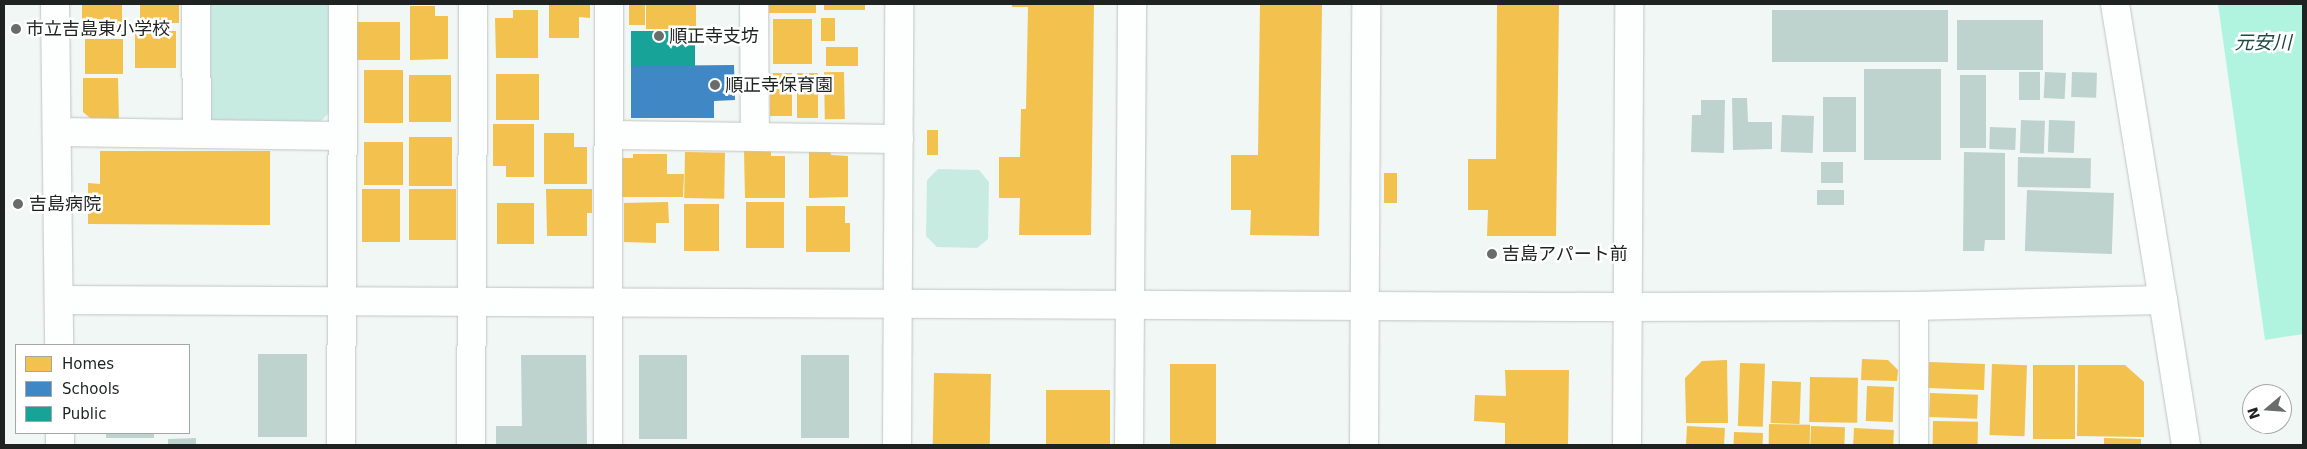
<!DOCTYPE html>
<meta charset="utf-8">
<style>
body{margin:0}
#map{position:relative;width:2307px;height:449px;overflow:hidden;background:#f0f7f5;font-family:"DejaVu Sans","Noto Sans JP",sans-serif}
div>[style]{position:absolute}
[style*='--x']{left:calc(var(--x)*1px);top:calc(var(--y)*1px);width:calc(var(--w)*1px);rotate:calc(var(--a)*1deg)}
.green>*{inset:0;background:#c8ebe1}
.water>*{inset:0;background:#b0f4e0}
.homes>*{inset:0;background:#f2c14e;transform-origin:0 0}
.schools>*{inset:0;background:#3f88c5}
.public>*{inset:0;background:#17a398;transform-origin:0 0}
.building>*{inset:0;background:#bed3cd;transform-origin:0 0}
.roads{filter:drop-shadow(0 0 1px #c0c5c4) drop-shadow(0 0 1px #c0c5c4)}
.minor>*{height:28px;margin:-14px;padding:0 14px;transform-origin:14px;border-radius:14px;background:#fdfefe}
.tertiary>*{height:28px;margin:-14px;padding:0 14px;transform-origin:14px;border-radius:14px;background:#fdfefe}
.dots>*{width:14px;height:14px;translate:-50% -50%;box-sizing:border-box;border:2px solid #fff;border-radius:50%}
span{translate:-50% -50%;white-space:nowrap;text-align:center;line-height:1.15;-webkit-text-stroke:5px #fff;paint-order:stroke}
.poi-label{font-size:18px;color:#1e2321}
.left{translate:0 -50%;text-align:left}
.water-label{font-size:19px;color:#204a3f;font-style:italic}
.frame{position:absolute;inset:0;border:5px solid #1e2321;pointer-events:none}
.legend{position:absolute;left:15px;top:344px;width:175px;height:90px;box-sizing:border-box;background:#fff;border:1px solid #a5a7a6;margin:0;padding:6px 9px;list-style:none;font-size:15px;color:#1e2321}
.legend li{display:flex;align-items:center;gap:10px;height:25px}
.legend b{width:25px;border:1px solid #a5a7a6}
.north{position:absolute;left:2242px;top:384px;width:50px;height:50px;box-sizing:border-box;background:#fff;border:1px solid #a5a7a6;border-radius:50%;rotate:252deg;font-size:14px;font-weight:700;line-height:20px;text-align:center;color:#1e2321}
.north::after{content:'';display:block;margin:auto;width:18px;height:22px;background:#686d6b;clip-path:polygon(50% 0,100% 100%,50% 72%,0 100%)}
</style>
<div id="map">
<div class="green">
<i style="clip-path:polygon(204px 4px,335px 4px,335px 107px,318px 124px,212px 122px,206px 112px)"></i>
<i style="clip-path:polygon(938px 169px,979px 170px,989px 182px,988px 239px,977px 248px,937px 247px,926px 236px,927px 180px)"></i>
</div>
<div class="water">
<i style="clip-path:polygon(2218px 4px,2303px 4px,2303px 334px,2265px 340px)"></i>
</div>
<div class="homes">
<i style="left:82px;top:4px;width:40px;height:28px"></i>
<i style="left:140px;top:4px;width:39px;height:19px"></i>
<i style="clip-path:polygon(549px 4px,590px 4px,590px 18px,579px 17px,579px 38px,549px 38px)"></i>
<i style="left:629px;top:4px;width:16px;height:21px"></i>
<i style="left:646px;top:4px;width:50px;height:25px"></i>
<i style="left:769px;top:4px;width:47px;height:9px"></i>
<i style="left:824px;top:4px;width:41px;height:6px"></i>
<i style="clip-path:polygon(1012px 4px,1094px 4px,1091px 235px,1019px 235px,1020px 198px,999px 198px,999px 157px,1020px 157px,1021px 109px,1026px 109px,1028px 7px,1012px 7px)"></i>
<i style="clip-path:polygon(1260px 4px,1322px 4px,1319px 236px,1250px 235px,1251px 210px,1231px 210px,1231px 155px,1258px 155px)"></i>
<i style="clip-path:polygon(1497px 4px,1559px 4px,1556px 236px,1487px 236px,1488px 210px,1468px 210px,1468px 159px,1496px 159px)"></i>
<i style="clip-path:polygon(410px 6px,435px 6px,435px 16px,448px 16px,448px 59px,410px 60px)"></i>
<i style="clip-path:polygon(513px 10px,538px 10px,538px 58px,496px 58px,495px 18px,513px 18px)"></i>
<i style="left:821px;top:18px;width:14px;height:23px"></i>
<i style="left:812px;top:19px;width:45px;height:39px;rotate:90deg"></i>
<i style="left:357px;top:22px;width:43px;height:38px"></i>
<i style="left:135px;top:31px;width:41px;height:37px"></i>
<i style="left:85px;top:39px;width:38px;height:35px"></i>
<i style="left:826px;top:47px;width:32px;height:19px"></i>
<i style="left:403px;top:70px;width:53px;height:39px;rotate:90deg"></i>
<i style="left:844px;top:72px;width:47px;height:20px;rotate:89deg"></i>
<i style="left:770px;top:73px;width:22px;height:43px"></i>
<i style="left:797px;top:73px;width:21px;height:45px"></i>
<i style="left:496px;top:74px;width:43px;height:46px"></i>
<i style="left:409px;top:75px;width:42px;height:47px"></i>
<i style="clip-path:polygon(83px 78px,118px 78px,119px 123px,96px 123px,83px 112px)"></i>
<i style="clip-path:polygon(493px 124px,534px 124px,534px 177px,506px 177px,506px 166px,493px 166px)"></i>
<i style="left:927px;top:130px;width:11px;height:25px"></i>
<i style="clip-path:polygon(544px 133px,574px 133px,574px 147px,587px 147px,587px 184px,544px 184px)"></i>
<i style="left:409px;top:137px;width:43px;height:49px"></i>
<i style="left:364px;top:142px;width:39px;height:43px"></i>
<i style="clip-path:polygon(809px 148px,830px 148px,831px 155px,848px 156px,848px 197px,809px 198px)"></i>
<i style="clip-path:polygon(100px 151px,270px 151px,270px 225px,88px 224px,88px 183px,100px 184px)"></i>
<i style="clip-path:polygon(744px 151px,771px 151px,771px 156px,785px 156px,785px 198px,745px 198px)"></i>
<i style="left:685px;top:152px;width:40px;height:46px;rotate:1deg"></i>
<i style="clip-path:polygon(633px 154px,667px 154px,667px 174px,684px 174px,683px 197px,621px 197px,620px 158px,633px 158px)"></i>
<i style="left:1384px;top:173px;width:13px;height:30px"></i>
<i style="left:400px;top:189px;width:53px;height:38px;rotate:90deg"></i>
<i style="left:409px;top:189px;width:47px;height:51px"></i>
<i style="clip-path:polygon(546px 189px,592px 189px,592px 213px,587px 213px,587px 236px,547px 236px)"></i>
<i style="clip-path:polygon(668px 202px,669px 223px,656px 223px,656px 243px,624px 242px,624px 203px)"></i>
<i style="left:746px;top:202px;width:38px;height:46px"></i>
<i style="left:497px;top:203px;width:37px;height:41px"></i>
<i style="left:684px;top:204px;width:35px;height:47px"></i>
<i style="clip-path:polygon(806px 206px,845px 206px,845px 223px,850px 223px,850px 252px,806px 252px)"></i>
<i style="clip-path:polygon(1862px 359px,1888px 360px,1898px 370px,1897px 381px,1861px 380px)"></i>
<i style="clip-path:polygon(1727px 360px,1728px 423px,1686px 423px,1685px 378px,1702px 361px)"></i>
<i style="left:1929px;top:362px;width:56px;height:26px;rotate:2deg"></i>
<i style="left:1740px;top:363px;width:25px;height:63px;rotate:2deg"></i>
<i style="left:1170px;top:364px;width:46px;height:81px"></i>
<i style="left:1992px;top:364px;width:35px;height:71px;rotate:2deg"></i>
<i style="left:2033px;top:365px;width:42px;height:74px"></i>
<i style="clip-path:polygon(2078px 365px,2125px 365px,2144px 382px,2144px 437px,2077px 436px)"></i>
<i style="clip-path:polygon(1505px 370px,1569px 370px,1568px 445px,1505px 445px,1505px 423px,1474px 421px,1475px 395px,1506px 396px)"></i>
<i style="left:934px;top:373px;width:57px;height:72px;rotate:1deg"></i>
<i style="left:1810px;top:377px;width:48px;height:45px;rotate:1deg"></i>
<i style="left:1772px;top:381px;width:29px;height:42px;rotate:2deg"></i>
<i style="left:1867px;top:386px;width:27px;height:35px;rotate:2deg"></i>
<i style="left:1046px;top:390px;width:64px;height:55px"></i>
<i style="left:1930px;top:393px;width:48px;height:24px;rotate:2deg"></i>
<i style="left:1933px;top:421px;width:45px;height:24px;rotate:1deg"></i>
<i style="left:1769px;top:424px;width:41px;height:21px;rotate:1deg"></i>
<i style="left:1687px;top:426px;width:38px;height:19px;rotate:3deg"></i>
<i style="left:1811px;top:426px;width:34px;height:19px;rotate:2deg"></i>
<i style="left:1854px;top:428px;width:40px;height:17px;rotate:3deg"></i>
<i style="left:1734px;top:432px;width:29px;height:13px;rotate:2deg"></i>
<i style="clip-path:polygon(2104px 438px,2141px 439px,2141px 445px,2104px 445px)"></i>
</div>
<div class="schools">
<i style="clip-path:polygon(734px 65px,735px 100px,714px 101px,714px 118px,631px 118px,631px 66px)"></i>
</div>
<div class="public">
<i style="left:631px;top:31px;width:64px;height:35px"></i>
</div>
<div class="building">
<i style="left:1948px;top:10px;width:52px;height:176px;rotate:90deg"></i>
<i style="left:1957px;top:20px;width:86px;height:50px"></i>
<i style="left:1864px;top:69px;width:77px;height:91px"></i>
<i style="left:2019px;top:72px;width:21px;height:28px"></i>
<i style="left:2045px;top:72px;width:21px;height:26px;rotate:3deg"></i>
<i style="left:2072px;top:72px;width:25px;height:25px;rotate:2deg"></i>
<i style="left:1960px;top:75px;width:26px;height:73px"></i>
<i style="left:1823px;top:97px;width:33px;height:55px"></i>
<i style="clip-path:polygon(1732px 98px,1747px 98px,1748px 122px,1772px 122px,1772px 149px,1733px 150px)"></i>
<i style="clip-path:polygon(1701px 100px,1725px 100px,1724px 153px,1691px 152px,1692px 115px,1701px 115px)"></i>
<i style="left:1782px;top:115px;width:32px;height:37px;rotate:2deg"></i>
<i style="left:2021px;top:120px;width:24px;height:33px;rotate:2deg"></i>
<i style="left:2049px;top:120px;width:26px;height:32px;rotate:2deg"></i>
<i style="left:1990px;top:127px;width:26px;height:22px;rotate:2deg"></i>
<i style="clip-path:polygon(1964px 152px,2005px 153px,2005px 240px,1985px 240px,1984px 251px,1963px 251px)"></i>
<i style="left:2018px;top:157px;width:73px;height:30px;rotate:1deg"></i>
<i style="left:1821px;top:162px;width:22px;height:21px"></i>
<i style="left:1817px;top:190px;width:27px;height:15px"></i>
<i style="left:2027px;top:190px;width:87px;height:61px;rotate:2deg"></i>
<i style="left:258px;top:354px;width:49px;height:83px"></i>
<i style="clip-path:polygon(521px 355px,586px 355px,587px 445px,496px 445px,496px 426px,522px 426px)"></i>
<i style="left:639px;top:355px;width:48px;height:84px"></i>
<i style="left:801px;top:355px;width:48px;height:83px"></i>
<i style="left:106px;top:433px;width:48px;height:5px"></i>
<i style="clip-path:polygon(196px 438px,196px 445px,168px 445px,168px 439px)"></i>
</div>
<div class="roads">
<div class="minor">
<i style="--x:196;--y:4;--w:129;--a:89.6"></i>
<i style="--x:754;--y:4;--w:133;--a:89.6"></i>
<i style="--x:2115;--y:4;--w:300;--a:80.8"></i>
<i style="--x:57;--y:132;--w:285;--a:0.8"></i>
<i style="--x:609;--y:135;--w:290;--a:0.8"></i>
<i style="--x:1914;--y:306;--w:139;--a:90"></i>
<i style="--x:341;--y:445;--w:441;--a:-89.7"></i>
<i style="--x:471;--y:445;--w:441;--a:-89.7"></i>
<i style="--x:608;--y:445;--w:441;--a:-89.9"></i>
<i style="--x:1129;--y:445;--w:441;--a:-89.6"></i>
<i style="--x:1364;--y:445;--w:441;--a:-89.7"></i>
</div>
<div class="tertiary">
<i style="--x:55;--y:4;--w:341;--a:89.3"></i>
<i style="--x:59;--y:300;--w:1567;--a:0.26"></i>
<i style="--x:1626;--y:307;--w:288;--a:-0.2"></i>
<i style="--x:1914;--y:306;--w:249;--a:-1.4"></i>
<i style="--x:2163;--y:300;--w:147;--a:81"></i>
<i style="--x:60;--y:433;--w:12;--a:90"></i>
<i style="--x:897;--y:445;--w:441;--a:-89.7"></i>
<i style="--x:1627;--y:445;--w:441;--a:-89.7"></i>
</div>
</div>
<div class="dots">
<i style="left:16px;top:29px;background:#686d6b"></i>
<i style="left:659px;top:36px;background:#686d6b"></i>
<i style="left:715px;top:85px;background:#686d6b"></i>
<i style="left:18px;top:204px;background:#686d6b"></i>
<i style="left:1492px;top:254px;background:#686d6b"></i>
</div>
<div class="poi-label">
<span class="left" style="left:26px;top:29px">市立吉島東小学校</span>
<span class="left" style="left:669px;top:36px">順正寺支坊</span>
<span class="left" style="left:725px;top:85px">順正寺保育園</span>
<span class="left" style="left:29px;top:204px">吉島病院</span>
<span class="left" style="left:1502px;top:254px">吉島アパート前</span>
</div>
<div class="water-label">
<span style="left:2263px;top:43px">元安川</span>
</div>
<div class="frame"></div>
<ul class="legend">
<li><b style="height:14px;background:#f2c14e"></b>Homes</li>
<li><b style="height:14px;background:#3f88c5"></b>Schools</li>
<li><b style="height:14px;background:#17a398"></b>Public</li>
</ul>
<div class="north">N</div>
</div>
